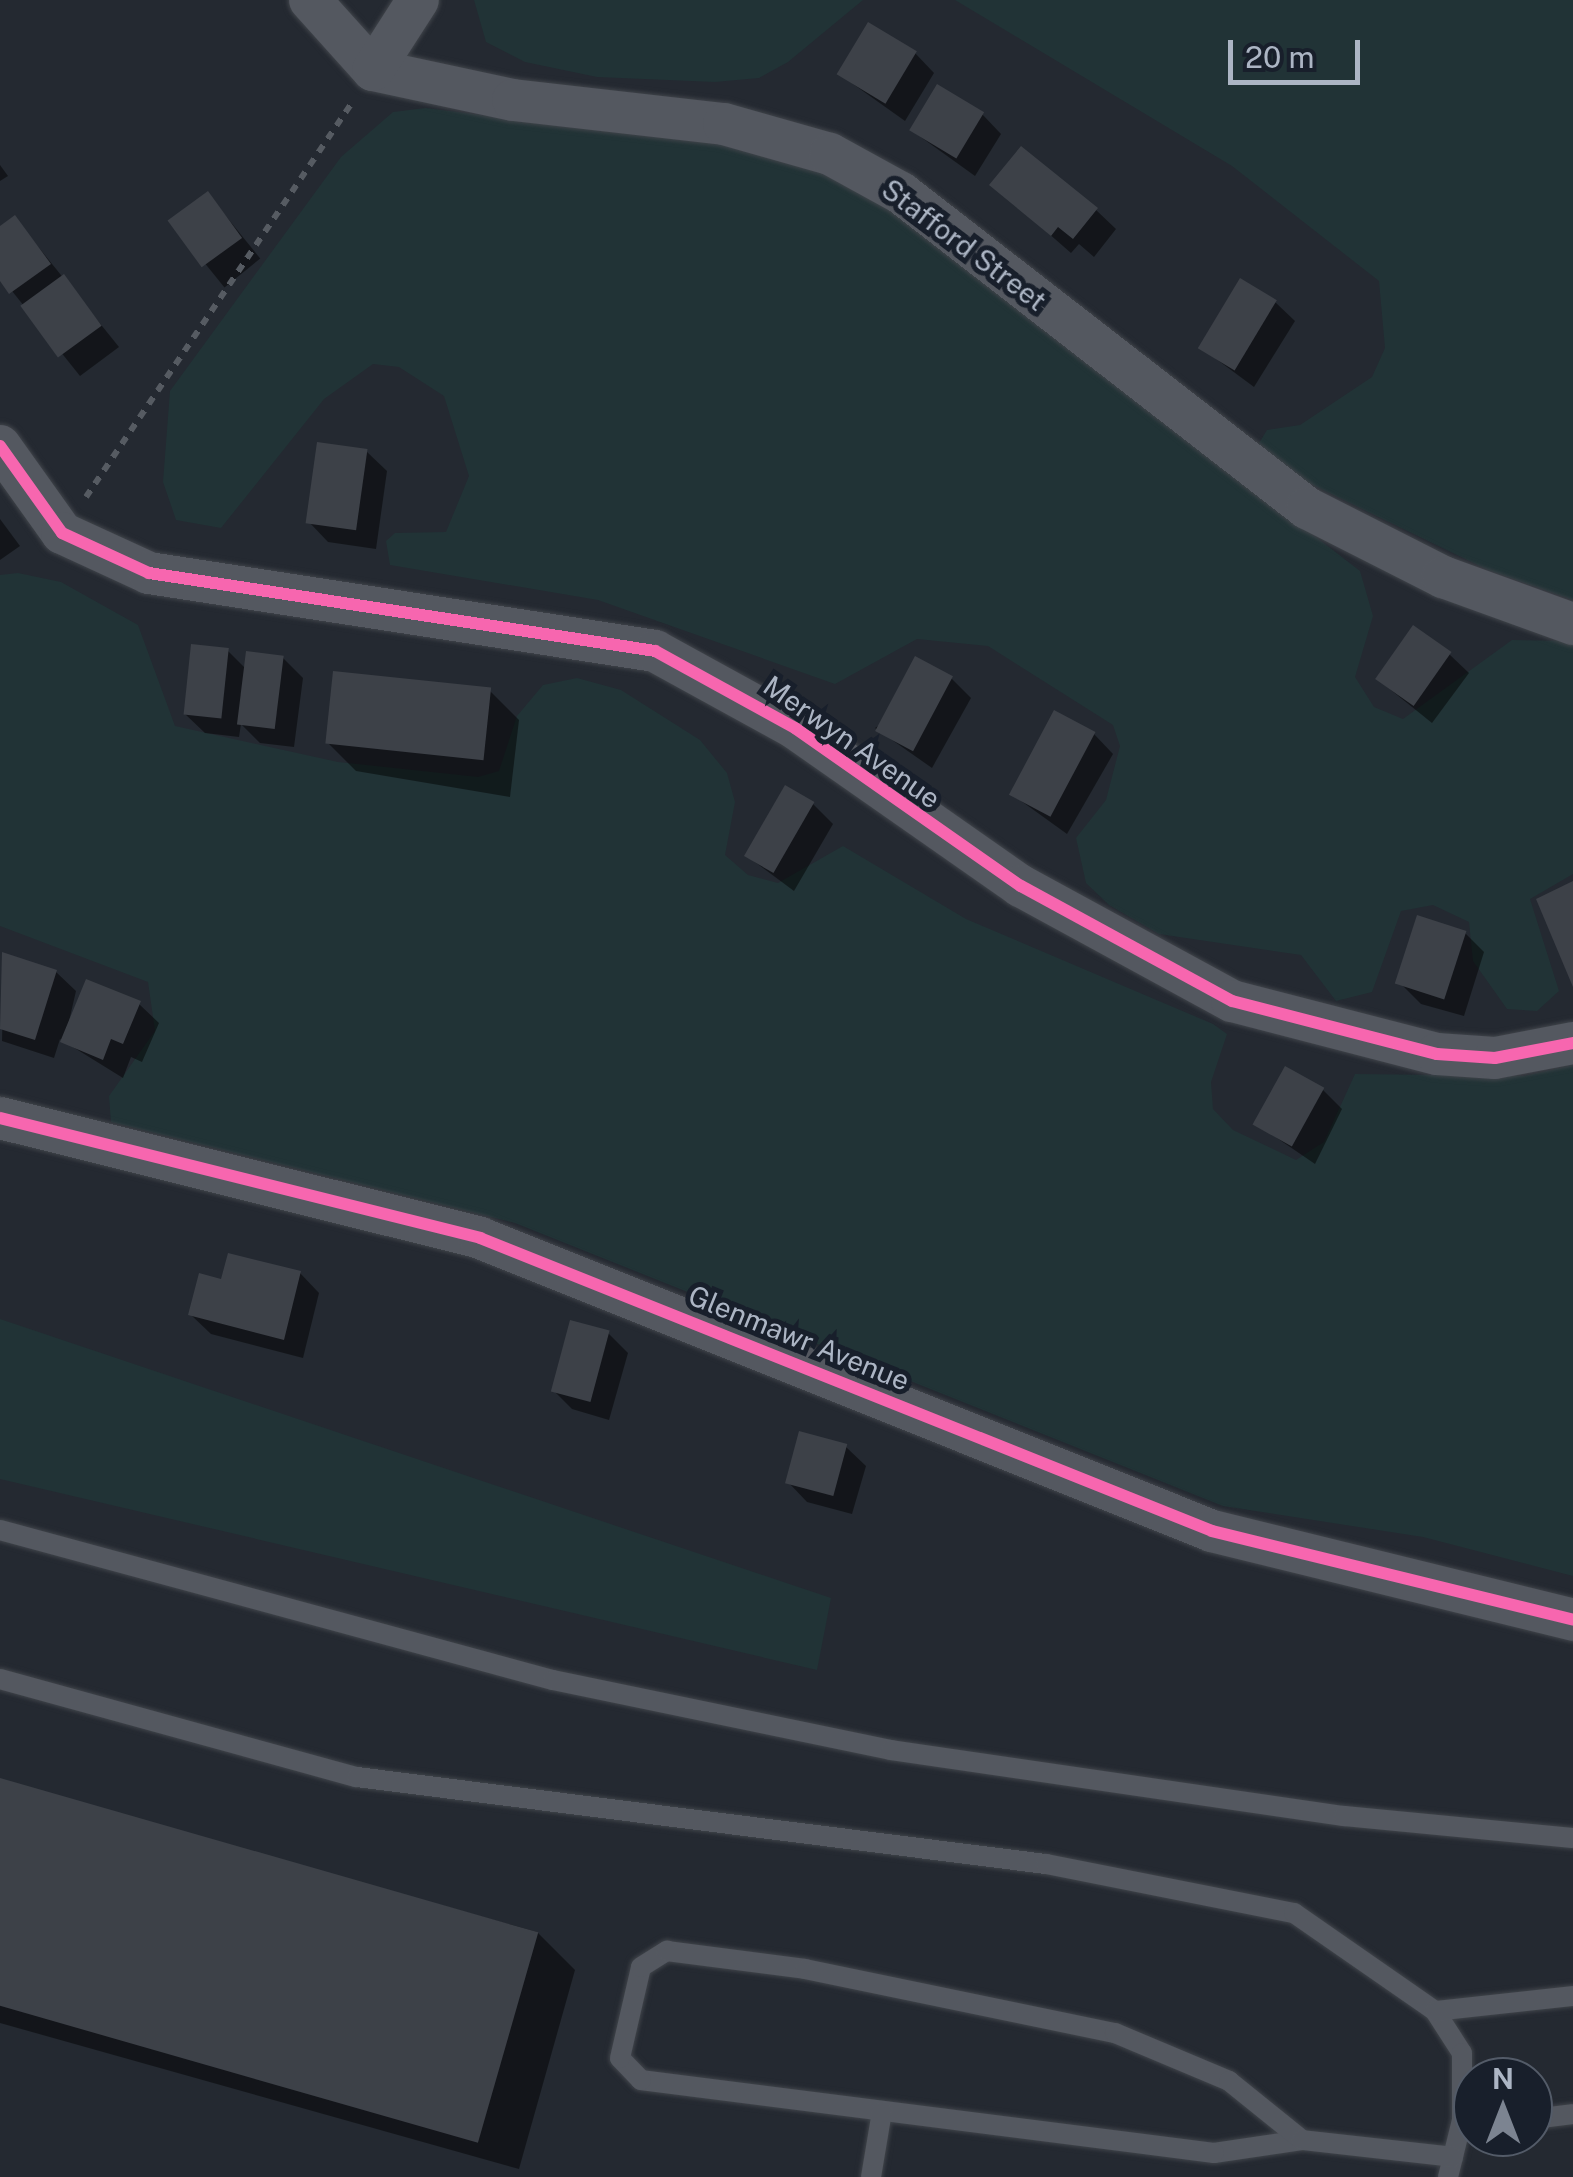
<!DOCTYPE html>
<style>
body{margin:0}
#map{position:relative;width:1573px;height:2177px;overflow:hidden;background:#242931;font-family:"Public Sans",sans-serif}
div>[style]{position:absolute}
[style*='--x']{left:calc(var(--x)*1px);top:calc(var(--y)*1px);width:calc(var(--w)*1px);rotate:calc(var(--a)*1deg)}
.green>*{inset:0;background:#213336}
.shadow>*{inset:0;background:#0007;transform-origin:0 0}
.building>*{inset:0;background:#3d4148;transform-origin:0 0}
.path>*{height:6px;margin-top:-3px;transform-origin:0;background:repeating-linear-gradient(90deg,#565b62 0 8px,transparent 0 16px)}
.roads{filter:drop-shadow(0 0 2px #40444a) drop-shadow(0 0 2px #40444a)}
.service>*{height:20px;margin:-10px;padding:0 10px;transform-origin:10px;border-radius:10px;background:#545860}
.minor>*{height:42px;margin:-21px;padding:0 21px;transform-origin:21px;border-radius:21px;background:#545860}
.cycleway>*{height:12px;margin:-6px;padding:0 6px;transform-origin:6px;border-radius:6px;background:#f766af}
span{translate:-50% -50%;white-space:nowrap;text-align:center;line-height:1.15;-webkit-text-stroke:10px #181f2b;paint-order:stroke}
.street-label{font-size:28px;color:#acb5c4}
.north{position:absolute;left:1453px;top:2057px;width:100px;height:100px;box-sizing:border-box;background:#181f2b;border:2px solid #535b68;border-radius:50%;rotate:0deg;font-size:28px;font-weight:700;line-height:40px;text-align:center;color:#acb5c4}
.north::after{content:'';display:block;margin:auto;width:35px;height:45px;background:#7c8491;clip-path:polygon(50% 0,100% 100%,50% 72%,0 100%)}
.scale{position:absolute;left:1228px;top:40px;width:132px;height:45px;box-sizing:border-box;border:5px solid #acb5c4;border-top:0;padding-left:12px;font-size:30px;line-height:35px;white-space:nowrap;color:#acb5c4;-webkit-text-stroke:8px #181f2b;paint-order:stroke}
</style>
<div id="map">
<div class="green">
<i style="clip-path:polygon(474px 0,863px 0,788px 62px,759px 78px,715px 82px,597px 77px,525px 62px,486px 42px)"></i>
<i style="clip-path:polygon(955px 0,1573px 0,1573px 600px,1488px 570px,1261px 460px,1256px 448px,1267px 430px,1300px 425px,1372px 377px,1385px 348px,1379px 281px,1232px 166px)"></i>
<i style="clip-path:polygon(426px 108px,740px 147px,819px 168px,886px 205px,1360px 571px,1373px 616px,1355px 677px,1374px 707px,1403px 719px,1512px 640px,1573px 641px,1573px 874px,1530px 899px,1559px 991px,1537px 1011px,1507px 1009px,1473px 961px,1469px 922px,1433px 905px,1401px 911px,1372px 992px,1336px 1001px,1301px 955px,1159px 934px,1109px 905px,1086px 883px,1076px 838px,1106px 800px,1120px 746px,1113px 725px,988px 646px,917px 639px,835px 684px,598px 600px,390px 565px,386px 541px,395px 533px,446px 532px,469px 476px,444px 396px,399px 367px,373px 364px,324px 399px,221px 528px,176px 520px,163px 482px,170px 391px,341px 157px,393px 112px)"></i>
<i style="clip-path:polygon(18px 573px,61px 582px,138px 625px,175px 726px,338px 762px,478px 777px,499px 771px,517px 716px,543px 685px,577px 678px,621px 690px,700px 740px,727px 773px,735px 802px,725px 855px,748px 875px,778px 883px,843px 846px,966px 919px,1213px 1024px,1227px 1034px,1211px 1082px,1213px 1109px,1233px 1130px,1296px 1160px,1324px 1142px,1355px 1074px,1524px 1076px,1573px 1065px,1573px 1576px,1423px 1537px,1223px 1506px,515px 1223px,111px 1122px,109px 1096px,155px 1031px,148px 982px,0 926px,0 575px)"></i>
<i style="clip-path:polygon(0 1319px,831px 1598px,817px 1670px,0 1479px)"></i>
</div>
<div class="shadow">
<i style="clip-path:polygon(915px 53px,934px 73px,905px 121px,839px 74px)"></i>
<i style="clip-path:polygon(982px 114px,1001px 134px,975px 176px,911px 130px)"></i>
<i style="clip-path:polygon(0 165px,8px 176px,0 181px)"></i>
<i style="clip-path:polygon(993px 185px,1096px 210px,1116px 229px,1094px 257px,1079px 244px,1071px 253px)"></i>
<i style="left:208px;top:194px;width:83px;height:46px;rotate:51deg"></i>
<i style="clip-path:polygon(15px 218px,119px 347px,80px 376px,0 276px,0 229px)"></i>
<i style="clip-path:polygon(1275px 302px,1295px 321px,1254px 387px,1200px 347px)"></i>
<i style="clip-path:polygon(367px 452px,387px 471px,376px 549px,328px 542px,309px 522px)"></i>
<i style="clip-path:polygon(0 519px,20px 546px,0 560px)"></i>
<i style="clip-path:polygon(228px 651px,247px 670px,283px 658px,303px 678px,294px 747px,260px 743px,241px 724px,239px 737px,205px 733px,185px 714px)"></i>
<i style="clip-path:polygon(1449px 654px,1469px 673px,1432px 723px,1376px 678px)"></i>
<i style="clip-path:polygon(951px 678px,971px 698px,932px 768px,875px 728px)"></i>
<i style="clip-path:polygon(490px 691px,519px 720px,510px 797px,356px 771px,327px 742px)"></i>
<i style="clip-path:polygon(1094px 734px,1113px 754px,1067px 834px,1010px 793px)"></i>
<i style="clip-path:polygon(813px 804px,833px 824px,794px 891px,747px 856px)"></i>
<i style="clip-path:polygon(1465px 933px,1484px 952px,1464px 1016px,1421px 1004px,1401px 984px)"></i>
<i style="clip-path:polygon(4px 955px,56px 972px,76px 991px,67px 1030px,139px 1004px,159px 1023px,142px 1062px,131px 1057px,123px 1078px,60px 1039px,54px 1058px,2px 1041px)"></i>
<i style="clip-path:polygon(1323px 1090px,1342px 1109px,1315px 1164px,1258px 1125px)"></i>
<i style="clip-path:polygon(300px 1273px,319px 1293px,303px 1358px,211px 1334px,191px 1315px,223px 1282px)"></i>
<i style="clip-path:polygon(608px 1333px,628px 1353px,609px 1420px,572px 1409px,553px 1390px)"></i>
<i style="clip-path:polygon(846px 1447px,866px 1466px,852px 1514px,807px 1502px,788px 1482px)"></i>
<i style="clip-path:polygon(0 1781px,537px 1932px,575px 1970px,519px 2169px,0 2023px)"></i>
</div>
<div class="building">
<i style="left:868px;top:22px;width:57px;height:61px;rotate:31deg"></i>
<i style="left:937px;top:84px;width:55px;height:54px;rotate:31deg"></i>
<i style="clip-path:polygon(1021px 146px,1098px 208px,1073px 239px,1058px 227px,1051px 236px,989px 185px)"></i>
<i style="left:208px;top:191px;width:58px;height:50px;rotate:54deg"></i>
<i style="clip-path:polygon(15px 215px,51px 264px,9px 294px,0 281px,0 226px)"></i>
<i style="left:64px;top:274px;width:64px;height:54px;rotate:54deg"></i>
<i style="left:1240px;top:278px;width:43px;height:82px;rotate:31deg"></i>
<i style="left:317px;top:442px;width:51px;height:82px;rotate:8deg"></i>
<i style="left:1413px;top:625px;width:47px;height:66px;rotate:35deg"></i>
<i style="left:191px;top:644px;width:38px;height:71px;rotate:6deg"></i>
<i style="left:246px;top:651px;width:38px;height:74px;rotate:7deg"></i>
<i style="left:915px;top:656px;width:43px;height:85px;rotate:28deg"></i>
<i style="left:333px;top:671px;width:159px;height:73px;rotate:6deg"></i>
<i style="left:1054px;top:710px;width:47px;height:96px;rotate:28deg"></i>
<i style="left:785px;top:785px;width:34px;height:82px;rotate:30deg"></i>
<i style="clip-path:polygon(1573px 881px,1573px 987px,1536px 899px)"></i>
<i style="left:1417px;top:915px;width:52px;height:72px;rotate:18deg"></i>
<i style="clip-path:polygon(2px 952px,57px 970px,35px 1040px,0 1029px)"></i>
<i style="clip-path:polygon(86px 979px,141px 1001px,123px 1044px,111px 1039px,103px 1060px,60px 1042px)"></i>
<i style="left:1285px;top:1066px;width:45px;height:67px;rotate:29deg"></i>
<i style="clip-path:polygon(228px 1253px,301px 1271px,284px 1340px,188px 1315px,199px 1273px,221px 1279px)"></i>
<i style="left:570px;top:1320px;width:41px;height:74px;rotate:15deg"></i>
<i style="left:799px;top:1431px;width:50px;height:54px;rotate:15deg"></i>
<i style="left:0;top:1778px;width:560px;height:219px;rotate:16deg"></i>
</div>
<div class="path">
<i style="--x:86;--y:497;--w:473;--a:-56"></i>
</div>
<div class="roads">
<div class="service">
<i style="--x:0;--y:1530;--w:573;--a:15.18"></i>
<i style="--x:553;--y:1680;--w:345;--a:11.7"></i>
<i style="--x:891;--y:1750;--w:458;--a:8.3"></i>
<i style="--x:1344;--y:1816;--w:230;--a:5.5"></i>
<i style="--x:0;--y:1679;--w:370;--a:15.4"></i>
<i style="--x:357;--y:1777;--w:694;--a:7.2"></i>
<i style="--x:1046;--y:1864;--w:253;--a:11.2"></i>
<i style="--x:1294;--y:1913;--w:172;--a:34.8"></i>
<i style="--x:1435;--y:2011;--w:50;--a:57.3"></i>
<i style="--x:1462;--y:2053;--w:67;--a:90"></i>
<i style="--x:1462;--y:2120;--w:59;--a:103.8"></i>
<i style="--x:1435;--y:2011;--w:139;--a:-6.2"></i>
<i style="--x:1533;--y:2119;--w:40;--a:-7.1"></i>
<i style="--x:1302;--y:2140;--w:89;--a:171.6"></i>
<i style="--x:1214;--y:2153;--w:578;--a:-172.74"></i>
<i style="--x:641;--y:2080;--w:30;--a:-134"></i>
<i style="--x:620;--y:2058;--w:93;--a:-77"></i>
<i style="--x:641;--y:1967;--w:31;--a:-32"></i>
<i style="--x:667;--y:1951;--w:139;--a:7.4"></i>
<i style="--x:805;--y:1969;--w:317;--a:11.7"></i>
<i style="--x:1115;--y:2033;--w:124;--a:22.8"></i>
<i style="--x:1229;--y:2081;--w:94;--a:38.9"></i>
<i style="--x:1302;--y:2140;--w:152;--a:6.4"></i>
<i style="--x:871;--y:2177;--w:67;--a:-80.5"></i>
</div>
<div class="minor">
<i style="--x:310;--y:0;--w:94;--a:48"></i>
<i style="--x:373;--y:70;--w:143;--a:12.1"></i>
<i style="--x:513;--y:100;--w:212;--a:6.5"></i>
<i style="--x:724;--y:124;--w:110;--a:15.8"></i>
<i style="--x:830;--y:154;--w:81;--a:28.8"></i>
<i style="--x:901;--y:193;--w:514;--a:37.81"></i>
<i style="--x:1307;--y:508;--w:153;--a:26.9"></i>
<i style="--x:1443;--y:577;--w:138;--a:19.9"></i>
<i style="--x:373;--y:70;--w:83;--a:-57.3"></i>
<i style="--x:0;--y:446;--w:107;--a:54.5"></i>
<i style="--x:62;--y:533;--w:96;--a:24.7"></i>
<i style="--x:149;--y:573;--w:512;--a:8.76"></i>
<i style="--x:655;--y:651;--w:160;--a:28.8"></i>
<i style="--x:795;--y:728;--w:276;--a:35"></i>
<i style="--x:1021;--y:886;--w:240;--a:28.6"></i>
<i style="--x:1232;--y:1001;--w:212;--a:14.5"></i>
<i style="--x:1437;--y:1054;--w:58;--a:3.9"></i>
<i style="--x:1495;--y:1058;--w:79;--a:-10.9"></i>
<i style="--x:0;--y:1118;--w:495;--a:14"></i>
<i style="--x:480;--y:1238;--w:788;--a:21.81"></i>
<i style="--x:1212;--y:1531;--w:372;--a:13.8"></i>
</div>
</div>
<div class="cycleway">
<i style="--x:0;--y:446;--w:107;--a:54.5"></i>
<i style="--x:62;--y:533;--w:96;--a:24.7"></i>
<i style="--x:149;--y:573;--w:512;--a:8.76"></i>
<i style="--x:655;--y:651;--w:160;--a:28.8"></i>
<i style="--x:795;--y:728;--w:276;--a:35"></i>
<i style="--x:1021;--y:886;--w:240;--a:28.6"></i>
<i style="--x:1232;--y:1001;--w:212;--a:14.5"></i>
<i style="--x:1437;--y:1054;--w:58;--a:3.9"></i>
<i style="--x:1495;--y:1058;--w:79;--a:-10.9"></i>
<i style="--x:0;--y:1118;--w:495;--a:14"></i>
<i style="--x:480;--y:1238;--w:788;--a:21.81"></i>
<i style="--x:1212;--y:1531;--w:372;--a:13.8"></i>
</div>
<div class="street-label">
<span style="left:964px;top:245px;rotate:37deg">Stafford Street</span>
<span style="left:852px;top:742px;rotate:35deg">Merwyn Avenue</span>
<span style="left:799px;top:1338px;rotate:22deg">Glenmawr Avenue</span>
</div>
<div class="north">N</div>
<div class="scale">20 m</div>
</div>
